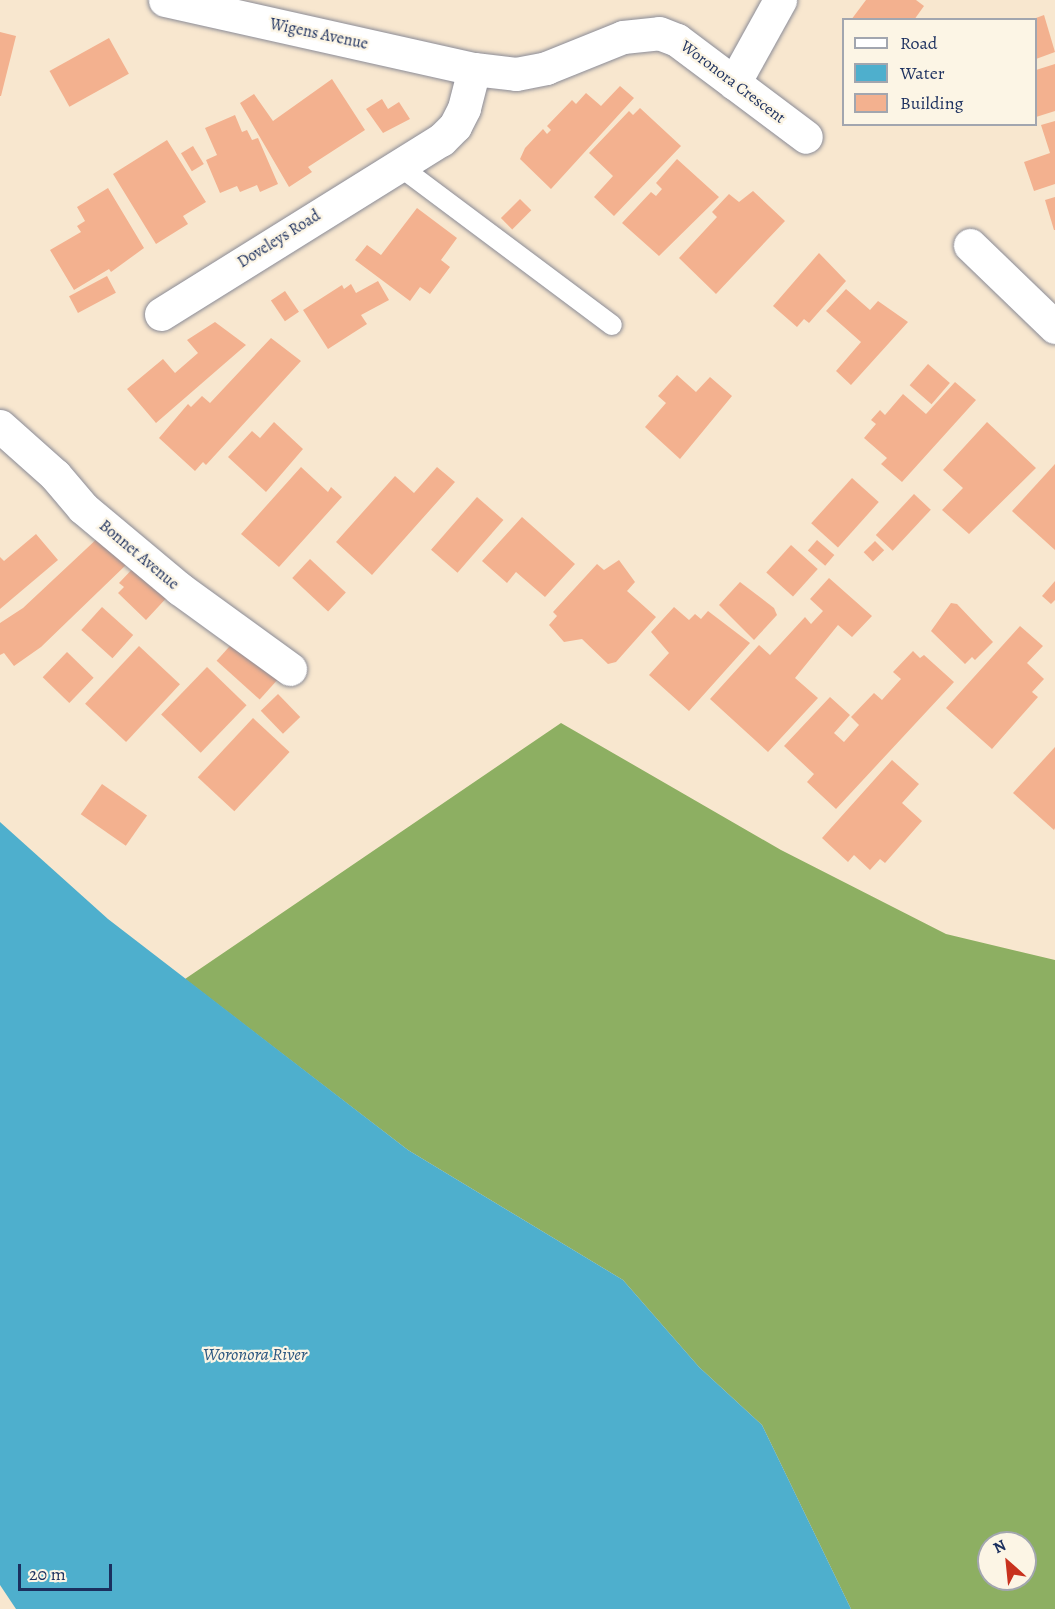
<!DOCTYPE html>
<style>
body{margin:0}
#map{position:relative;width:1055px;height:1609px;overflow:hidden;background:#f8e7cf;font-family:Alegreya,serif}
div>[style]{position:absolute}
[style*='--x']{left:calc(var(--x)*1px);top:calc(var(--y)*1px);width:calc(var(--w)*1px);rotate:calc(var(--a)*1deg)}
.forest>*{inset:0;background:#8daf62}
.water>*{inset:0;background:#4eafcd}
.building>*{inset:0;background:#f3b18f;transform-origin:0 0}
.roads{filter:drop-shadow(0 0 2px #8a8b96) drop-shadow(0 0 2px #8a8b96)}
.lane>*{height:20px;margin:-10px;padding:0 10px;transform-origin:10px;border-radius:10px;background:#fff}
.street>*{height:33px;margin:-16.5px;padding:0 16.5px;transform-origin:16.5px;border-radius:16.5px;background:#fff}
span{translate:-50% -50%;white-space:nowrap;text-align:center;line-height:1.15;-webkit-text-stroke:4.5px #fcf5e5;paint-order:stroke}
.street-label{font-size:16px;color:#1b2f5e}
.water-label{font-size:18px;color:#2a557f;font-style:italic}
.legend{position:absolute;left:842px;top:18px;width:195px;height:108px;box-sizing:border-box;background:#fcf5e5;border:2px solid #a2a6af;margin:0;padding:8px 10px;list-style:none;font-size:18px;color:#1b2f5e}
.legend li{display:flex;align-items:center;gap:12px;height:30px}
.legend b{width:30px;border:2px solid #a2a6af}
.north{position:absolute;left:977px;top:1531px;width:60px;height:60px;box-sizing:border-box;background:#fcf5e5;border:2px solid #a2a6af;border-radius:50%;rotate:333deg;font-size:16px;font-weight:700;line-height:24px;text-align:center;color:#1b2f5e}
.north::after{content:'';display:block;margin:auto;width:21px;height:27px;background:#c8321e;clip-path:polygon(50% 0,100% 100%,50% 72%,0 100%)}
.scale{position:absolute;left:18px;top:1564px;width:94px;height:27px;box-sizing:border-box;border:3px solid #1b2f5e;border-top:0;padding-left:8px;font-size:18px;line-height:21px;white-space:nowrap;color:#1b2f5e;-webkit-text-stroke:4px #fcf5e5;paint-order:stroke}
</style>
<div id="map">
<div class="forest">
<i style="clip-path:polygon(evenodd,561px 723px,781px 850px,946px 934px,1055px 960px,1055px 1609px,851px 1609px,762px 1425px,699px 1367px,623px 1280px,408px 1150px,185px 979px,561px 723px,989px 1543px,1025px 1543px,1025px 1579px,989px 1579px,989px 1543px)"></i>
</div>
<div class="water">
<i style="clip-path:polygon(0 822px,108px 919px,408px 1150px,623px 1280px,699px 1367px,762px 1425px,851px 1609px,16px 1609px,0 1585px)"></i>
</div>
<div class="building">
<i style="clip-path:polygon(866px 0,916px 0,924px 6px,914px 20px,851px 20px)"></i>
<i style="clip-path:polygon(1044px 15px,1055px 52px,1036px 59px,1036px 18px)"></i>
<i style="clip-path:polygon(0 32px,16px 36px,1px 96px,0 96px)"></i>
<i style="left:109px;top:38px;width:41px;height:68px;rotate:61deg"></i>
<i style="clip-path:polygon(1055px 64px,1055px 111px,1036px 117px,1036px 70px)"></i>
<i style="clip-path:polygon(332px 79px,365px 130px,308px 167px,312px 172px,289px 187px,240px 103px,254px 94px,273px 121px)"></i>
<i style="clip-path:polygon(620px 86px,634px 98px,551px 189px,520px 159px,525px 148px,543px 129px,547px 134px,551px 130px,547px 126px,572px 100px,576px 104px,586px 93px,601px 106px)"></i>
<i style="clip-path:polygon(382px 99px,388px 109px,399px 102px,410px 119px,383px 133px,366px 109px)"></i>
<i style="clip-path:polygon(640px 108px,681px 146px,614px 216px,594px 197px,613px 176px,589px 153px,629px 111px,633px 115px)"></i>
<i style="clip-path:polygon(235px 115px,242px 132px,247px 130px,252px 140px,258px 138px,278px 184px,260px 192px,257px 185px,240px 192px,237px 186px,220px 193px,206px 160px,217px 155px,205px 128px)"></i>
<i style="clip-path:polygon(1055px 121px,1055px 184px,1034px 191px,1024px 162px,1050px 153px,1041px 125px)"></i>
<i style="clip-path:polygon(167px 140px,206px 202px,183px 216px,188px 224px,156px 244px,113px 174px)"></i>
<i style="left:193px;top:146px;width:21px;height:14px;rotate:59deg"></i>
<i style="clip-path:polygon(677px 159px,719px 197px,659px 256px,622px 223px,651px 192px,656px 196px,662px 189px,656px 183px)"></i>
<i style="clip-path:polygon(108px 188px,144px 248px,111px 272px,109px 269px,74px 290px,50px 250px,81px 232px,77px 226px,85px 221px,77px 207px)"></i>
<i style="clip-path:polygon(753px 191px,785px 221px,716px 294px,679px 258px,717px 217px,712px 212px,729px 194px,739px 202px)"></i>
<i style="clip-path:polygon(1055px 197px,1055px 230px,1054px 230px,1045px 200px)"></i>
<i style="left:520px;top:199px;width:16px;height:27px;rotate:45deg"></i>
<i style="clip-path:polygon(417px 208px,457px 238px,441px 260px,450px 267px,430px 294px,420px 287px,410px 301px,355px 260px,367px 245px,381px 255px)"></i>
<i style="clip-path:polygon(819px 253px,846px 281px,809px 323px,804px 319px,797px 327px,773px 306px)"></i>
<i style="left:107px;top:276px;width:19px;height:43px;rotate:62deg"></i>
<i style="clip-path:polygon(378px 281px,389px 300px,361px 315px,367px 324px,328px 349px,303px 310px,342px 285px,344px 289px,351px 284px,356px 293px)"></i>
<i style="clip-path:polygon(846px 289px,870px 310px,878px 301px,908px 322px,851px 385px,836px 371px,861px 342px,826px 311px)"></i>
<i style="left:285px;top:291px;width:25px;height:17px;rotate:56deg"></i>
<i style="clip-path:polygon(215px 322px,246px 345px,156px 423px,127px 389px,163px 359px,175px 373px,198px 353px,187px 340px)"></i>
<i style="clip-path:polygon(271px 338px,301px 361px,206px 465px,203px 462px,195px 471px,159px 438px,188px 404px,191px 407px,202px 396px,210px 403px)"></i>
<i style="left:928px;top:364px;width:29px;height:28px;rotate:41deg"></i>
<i style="clip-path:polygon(677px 375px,696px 392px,710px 377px,732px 396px,680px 459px,645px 427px,666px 403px,658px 396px)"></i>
<i style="clip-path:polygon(955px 382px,976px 400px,902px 482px,881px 464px,887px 458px,864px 438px,876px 424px,871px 420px,880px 410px,885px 415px,903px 394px,926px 414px)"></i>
<i style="clip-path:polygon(274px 422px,303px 449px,266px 492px,228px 457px,252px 431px,260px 438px)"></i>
<i style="clip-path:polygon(987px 422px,1036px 468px,969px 534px,942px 510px,963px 488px,943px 470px)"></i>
<i style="clip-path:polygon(1055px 464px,1055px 550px,1012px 511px)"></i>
<i style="clip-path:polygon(301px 467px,328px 492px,331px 487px,342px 497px,279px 567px,241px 534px)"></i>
<i style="clip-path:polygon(437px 467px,455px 482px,372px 575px,336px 542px,395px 476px,414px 493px)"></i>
<i style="left:852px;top:478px;width:36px;height:61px;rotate:42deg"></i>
<i style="left:914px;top:494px;width:23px;height:56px;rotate:43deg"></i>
<i style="left:477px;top:497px;width:35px;height:70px;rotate:41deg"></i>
<i style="clip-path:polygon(522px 517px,575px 564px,545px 597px,516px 572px,507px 583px,482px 561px)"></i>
<i style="clip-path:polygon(36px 534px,58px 560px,0 609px,0 557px,4px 561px)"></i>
<i style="clip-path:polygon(101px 535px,128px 563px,41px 647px,14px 666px,4px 653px,0 655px,0 623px,23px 608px)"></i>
<i style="left:817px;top:540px;width:23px;height:14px;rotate:41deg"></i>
<i style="left:875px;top:541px;width:13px;height:16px;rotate:45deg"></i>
<i style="left:791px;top:545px;width:36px;height:37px;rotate:42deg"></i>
<i style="left:310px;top:559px;width:49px;height:26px;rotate:43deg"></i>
<i style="clip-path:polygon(619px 560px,635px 582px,627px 591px,656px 617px,616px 662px,608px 664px,582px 639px,564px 642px,549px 625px,557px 616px,553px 612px,597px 564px,604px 570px)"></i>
<i style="clip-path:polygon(139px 562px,171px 593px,146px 620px,118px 593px,124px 587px,119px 583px)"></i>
<i style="clip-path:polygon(829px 578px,872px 616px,852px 637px,838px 625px,795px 678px,818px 698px,768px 752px,710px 699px,759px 645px,770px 655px,805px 617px,811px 624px,823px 611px,810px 599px)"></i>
<i style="clip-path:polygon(1055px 581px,1055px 600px,1051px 604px,1042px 596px)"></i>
<i style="clip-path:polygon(740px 582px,774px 608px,777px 615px,754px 640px,719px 605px)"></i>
<i style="clip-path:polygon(951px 603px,957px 604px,993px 642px,975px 660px,972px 657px,965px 664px,931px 631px)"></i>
<i style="left:102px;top:607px;width:42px;height:31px;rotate:42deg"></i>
<i style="clip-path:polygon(674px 607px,689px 620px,695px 614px,701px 619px,708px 611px,750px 643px,689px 711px,649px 675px,669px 653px,651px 632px)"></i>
<i style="clip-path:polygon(1020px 626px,1043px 646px,1027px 663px,1044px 679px,1032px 692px,1038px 697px,992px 749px,946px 708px)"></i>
<i style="left:238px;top:637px;width:58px;height:32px;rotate:42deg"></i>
<i style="left:139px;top:646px;width:56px;height:79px;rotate:43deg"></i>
<i style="clip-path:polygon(913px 651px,920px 658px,924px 655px,954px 682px,836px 809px,807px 782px,814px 774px,784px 746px,830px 697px,850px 715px,834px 733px,844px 742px,859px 725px,851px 717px,874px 693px,882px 700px,901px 679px,893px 672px)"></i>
<i style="left:67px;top:652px;width:37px;height:35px;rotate:44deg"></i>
<i style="left:207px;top:667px;width:55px;height:66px;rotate:44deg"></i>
<i style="left:278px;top:694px;width:32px;height:24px;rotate:46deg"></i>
<i style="left:253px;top:718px;width:50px;height:81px;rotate:43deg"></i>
<i style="clip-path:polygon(1055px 747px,1055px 828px,1054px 830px,1013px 793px)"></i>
<i style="clip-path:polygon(892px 760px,919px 784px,902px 803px,922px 821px,885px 863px,880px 859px,870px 870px,854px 855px,848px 862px,822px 838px)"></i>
<i style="left:102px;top:784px;width:55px;height:37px;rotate:35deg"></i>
</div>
<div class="roads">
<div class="lane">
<i style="--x:398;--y:165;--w:267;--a:36.8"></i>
</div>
<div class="street">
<i style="--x:165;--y:0;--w:317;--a:12.6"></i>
<i style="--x:734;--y:83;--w:95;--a:-61"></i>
<i style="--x:970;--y:245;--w:118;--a:44"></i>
<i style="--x:161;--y:314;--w:330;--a:-31.9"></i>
<i style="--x:441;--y:140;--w:20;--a:-45"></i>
<i style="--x:455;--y:126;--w:20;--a:-63"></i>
<i style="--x:464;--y:108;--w:40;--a:-75.6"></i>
<i style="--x:474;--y:69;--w:42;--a:6.8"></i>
<i style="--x:516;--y:74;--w:31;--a:-11"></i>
<i style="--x:546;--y:68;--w:83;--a:-21.9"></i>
<i style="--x:623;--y:37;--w:36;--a:-6"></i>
<i style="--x:659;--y:33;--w:19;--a:21"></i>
<i style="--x:677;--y:40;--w:161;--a:36.9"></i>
<i style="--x:0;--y:426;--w:74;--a:41.7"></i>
<i style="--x:55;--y:475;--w:43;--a:49.7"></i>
<i style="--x:83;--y:508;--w:126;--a:39.9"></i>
<i style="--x:180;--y:589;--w:136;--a:36"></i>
</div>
</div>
<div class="street-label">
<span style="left:319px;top:34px;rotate:12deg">Wigens Avenue</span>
<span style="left:733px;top:82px;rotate:37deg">Woronora Crescent</span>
<span style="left:279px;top:239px;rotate:-32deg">Doveleys Road</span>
<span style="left:139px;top:555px;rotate:40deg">Bonnet Avenue</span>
</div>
<div class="water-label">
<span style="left:255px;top:1354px">Woronora River</span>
</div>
<ul class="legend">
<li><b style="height:8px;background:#fff"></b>Road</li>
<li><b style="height:16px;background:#4eafcd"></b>Water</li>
<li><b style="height:16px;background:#f3b18f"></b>Building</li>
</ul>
<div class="north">N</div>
<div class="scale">20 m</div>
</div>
